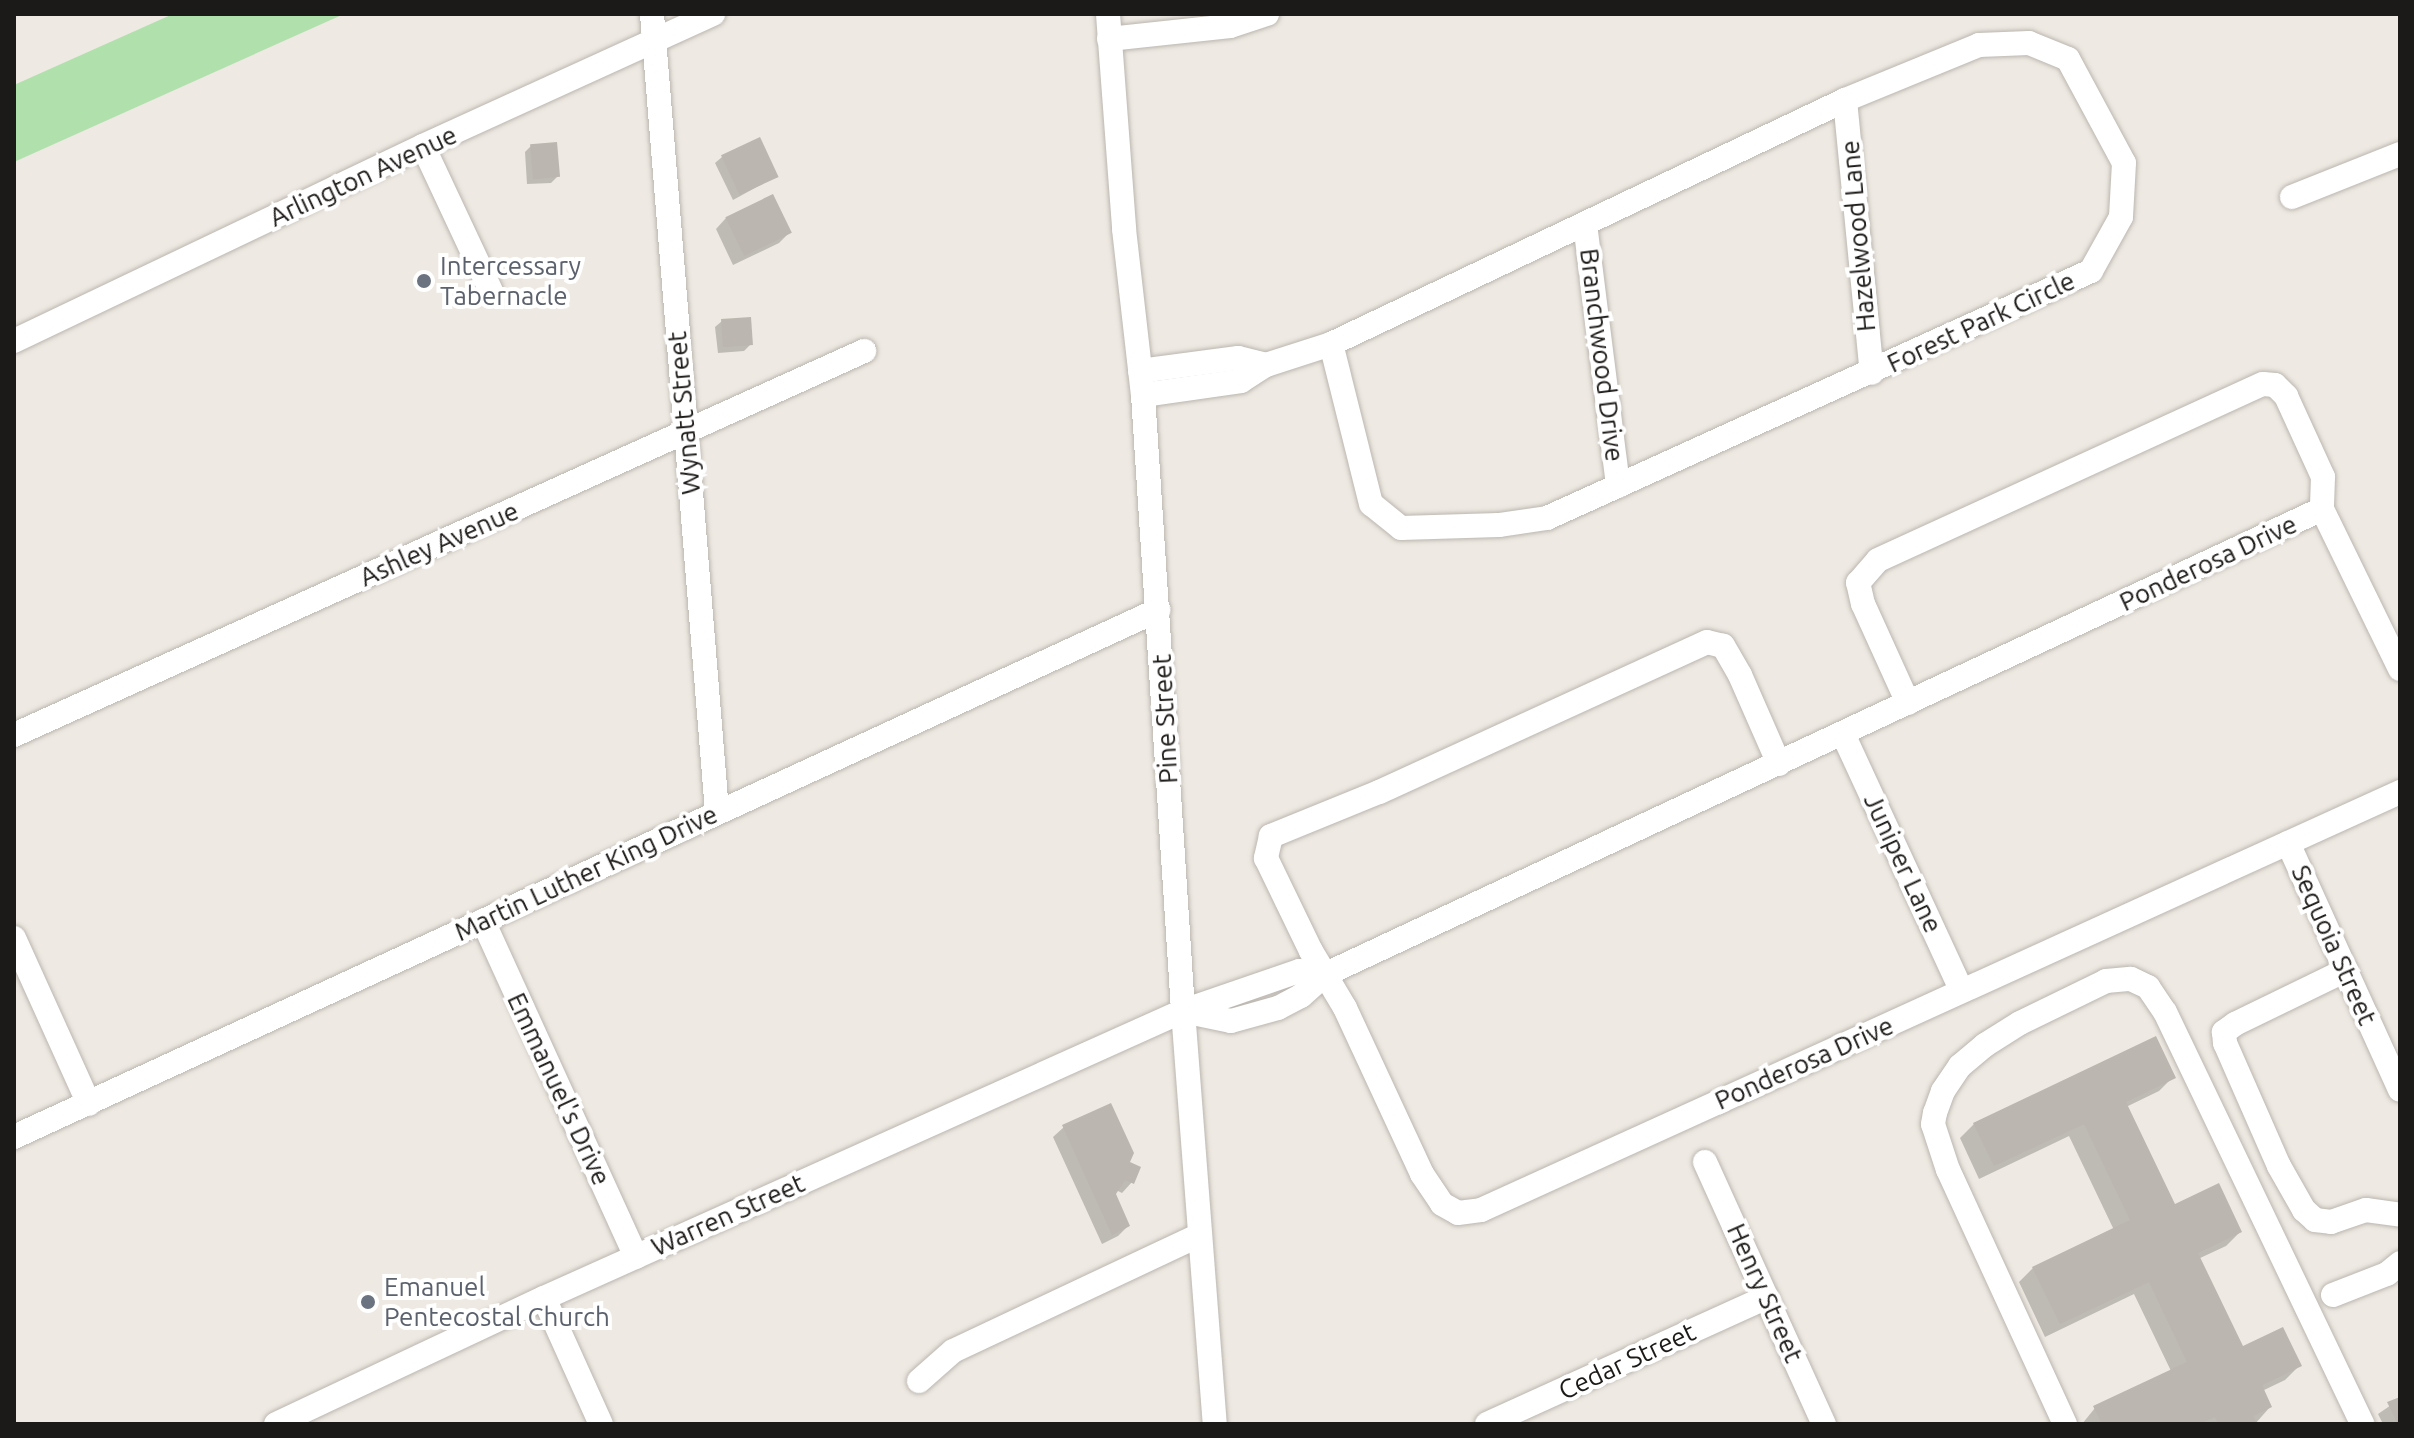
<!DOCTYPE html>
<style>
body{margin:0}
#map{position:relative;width:2414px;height:1438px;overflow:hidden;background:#eee9e2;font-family:Ubuntu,sans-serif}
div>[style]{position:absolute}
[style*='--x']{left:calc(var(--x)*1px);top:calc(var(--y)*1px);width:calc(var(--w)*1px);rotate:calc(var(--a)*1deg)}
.green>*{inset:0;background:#b0e0ac}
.shadow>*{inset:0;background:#0003}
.building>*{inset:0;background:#bbb6af;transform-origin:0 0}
.roads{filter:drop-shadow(0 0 2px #bbb6b0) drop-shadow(0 0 2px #bbb6b0)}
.minor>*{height:24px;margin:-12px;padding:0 12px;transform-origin:12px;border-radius:12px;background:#fff}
.dots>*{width:22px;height:22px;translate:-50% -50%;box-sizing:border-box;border:4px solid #fff;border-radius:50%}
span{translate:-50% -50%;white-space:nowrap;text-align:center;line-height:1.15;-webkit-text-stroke:8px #fff;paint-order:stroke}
.street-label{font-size:26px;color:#1c1a18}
.worship-label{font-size:26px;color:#5b616d}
.left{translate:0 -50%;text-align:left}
.frame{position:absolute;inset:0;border:16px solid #1c1a18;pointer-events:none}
</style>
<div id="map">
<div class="green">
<i style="clip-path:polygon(173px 14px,344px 14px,14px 162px,14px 85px)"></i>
</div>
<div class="shadow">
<i style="clip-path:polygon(531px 146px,558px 176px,551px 183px,527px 184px,525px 152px)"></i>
<i style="clip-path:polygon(722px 157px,777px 176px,733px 200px,715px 163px)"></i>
<i style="clip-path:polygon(726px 218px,789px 233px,779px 243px,733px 265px,716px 229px)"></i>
<i style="clip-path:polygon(722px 321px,751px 344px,744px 351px,718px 353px,715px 327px)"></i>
<i style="clip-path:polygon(2173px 1077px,2159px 1091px,2126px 1107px,2174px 1206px,2240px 1232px,2226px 1246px,2198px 1259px,2242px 1349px,2299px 1366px,2285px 1380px,2262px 1391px,2270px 1407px,2255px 1424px,2082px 1424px,2095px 1408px,2171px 1371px,2134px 1294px,2045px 1337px,2019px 1282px,2033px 1268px,2114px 1230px,2069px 1136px,1979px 1179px,1960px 1138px,1974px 1124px)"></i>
<i style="clip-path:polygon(1064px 1127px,1128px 1164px,1132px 1182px,1122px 1193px,1116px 1190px,1114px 1194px,1128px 1226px,1118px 1236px,1102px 1244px,1053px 1137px)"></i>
<i style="clip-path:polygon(2400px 1399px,2400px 1424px,2383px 1424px,2378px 1414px)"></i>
</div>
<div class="building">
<i style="left:760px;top:137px;width:44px;height:43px;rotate:65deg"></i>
<i style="left:557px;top:142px;width:35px;height:27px;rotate:85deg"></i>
<i style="left:773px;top:194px;width:43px;height:53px;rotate:64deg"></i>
<i style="left:751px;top:317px;width:28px;height:30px;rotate:86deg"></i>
<i style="clip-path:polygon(2156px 1036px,2176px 1078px,2126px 1102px,2175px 1204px,2219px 1183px,2242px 1232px,2198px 1253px,2243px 1346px,2283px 1327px,2302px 1366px,2262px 1385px,2272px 1407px,2253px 1416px,2257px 1424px,2218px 1424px,2215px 1417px,2199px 1424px,2102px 1424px,2093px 1406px,2187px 1362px,2149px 1282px,2060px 1324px,2032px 1267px,2130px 1220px,2084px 1124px,1994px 1166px,1973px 1123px)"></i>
<i style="clip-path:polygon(1111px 1103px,1134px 1153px,1130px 1162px,1141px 1167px,1134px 1184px,1125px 1180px,1116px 1194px,1130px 1226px,1112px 1235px,1062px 1125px)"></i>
<i style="clip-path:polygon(2400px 1397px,2400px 1424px,2398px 1424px,2387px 1402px)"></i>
</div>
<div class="roads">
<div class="minor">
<i style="--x:652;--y:14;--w:800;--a:85.34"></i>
<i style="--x:1108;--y:14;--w:216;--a:85.7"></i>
<i style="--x:1124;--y:229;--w:167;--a:83.5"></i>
<i style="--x:1143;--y:395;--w:617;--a:86.28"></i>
<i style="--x:1183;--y:1011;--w:414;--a:85.6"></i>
<i style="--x:1109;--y:39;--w:122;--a:-6.1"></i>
<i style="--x:1230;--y:26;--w:39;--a:-18"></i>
<i style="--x:1845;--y:100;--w:274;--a:84.4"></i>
<i style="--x:423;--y:146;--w:160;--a:64.9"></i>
<i style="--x:2292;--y:197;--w:116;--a:-21.7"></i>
<i style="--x:1585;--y:224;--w:264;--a:82.8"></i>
<i style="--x:14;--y:341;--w:453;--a:-25.5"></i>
<i style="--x:423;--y:146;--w:319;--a:-24.5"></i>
<i style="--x:1140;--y:371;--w:99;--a:-7.6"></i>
<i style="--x:1238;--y:358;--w:29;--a:14"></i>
<i style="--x:1143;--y:395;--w:99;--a:-8.1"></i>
<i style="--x:1241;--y:381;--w:30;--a:-33"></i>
<i style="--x:1266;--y:365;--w:68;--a:-17.9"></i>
<i style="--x:1331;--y:344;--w:569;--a:-25.39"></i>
<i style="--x:1845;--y:100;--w:145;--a:-22.3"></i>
<i style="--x:1979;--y:45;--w:50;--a:-2.3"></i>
<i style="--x:2029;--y:43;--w:42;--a:22.3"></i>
<i style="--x:2068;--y:59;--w:118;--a:61.7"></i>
<i style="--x:2124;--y:163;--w:54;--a:93.2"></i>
<i style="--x:2121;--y:217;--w:62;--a:119.1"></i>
<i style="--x:2091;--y:271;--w:597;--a:155.58"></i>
<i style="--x:1547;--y:518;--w:49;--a:171.7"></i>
<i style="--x:1499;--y:525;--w:98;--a:178.2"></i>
<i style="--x:1401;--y:528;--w:38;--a:-141"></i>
<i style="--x:1371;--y:504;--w:165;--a:-104"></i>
<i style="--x:1908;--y:703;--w:109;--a:-114.4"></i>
<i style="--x:1863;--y:604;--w:22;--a:-103"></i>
<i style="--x:1858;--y:583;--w:30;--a:-49"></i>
<i style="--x:1878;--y:560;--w:423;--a:-24.6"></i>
<i style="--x:2263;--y:384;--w:12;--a:5"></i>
<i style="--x:2275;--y:385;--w:16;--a:45"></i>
<i style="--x:2286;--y:396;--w:89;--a:65.4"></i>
<i style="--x:2323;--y:477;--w:32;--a:92"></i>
<i style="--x:1843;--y:734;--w:283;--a:65.2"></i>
<i style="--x:14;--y:735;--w:933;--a:-24.31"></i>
<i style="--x:1779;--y:764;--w:97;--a:-113.7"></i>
<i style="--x:1740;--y:675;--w:34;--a:-120"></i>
<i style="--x:1723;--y:646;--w:16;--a:-166"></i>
<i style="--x:1707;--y:642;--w:361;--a:155.4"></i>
<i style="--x:1379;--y:792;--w:117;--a:157.8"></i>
<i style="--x:1271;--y:836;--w:23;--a:103"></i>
<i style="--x:1266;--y:858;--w:103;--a:64.2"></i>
<i style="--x:1311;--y:951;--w:66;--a:59.2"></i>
<i style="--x:1345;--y:1008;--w:183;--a:65.1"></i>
<i style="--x:1422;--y:1174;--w:36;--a:56"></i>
<i style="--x:1442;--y:1204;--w:18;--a:29"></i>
<i style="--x:1458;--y:1213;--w:23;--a:-7"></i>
<i style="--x:1481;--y:1210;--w:1010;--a:-24.46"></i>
<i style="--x:2288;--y:843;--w:271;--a:65.6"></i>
<i style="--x:483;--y:921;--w:369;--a:65.5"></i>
<i style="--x:14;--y:938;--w:182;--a:65.7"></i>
<i style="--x:2346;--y:970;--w:123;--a:154.1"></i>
<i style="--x:2235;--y:1024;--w:14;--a:144"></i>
<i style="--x:2224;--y:1032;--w:11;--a:85"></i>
<i style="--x:2225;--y:1043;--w:134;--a:66.3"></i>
<i style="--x:2279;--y:1166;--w:51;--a:60.4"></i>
<i style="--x:2304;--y:1210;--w:15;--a:42"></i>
<i style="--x:2315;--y:1220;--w:16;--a:7"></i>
<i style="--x:2331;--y:1222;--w:37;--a:-19"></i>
<i style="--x:2366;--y:1210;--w:34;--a:8"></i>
<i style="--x:1324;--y:975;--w:25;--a:-171"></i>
<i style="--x:1299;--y:971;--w:123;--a:161"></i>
<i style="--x:1183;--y:1011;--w:49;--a:11.8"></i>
<i style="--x:1231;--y:1021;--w:49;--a:-15.5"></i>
<i style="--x:1278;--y:1008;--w:26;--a:-28"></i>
<i style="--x:1301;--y:996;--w:31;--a:-42"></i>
<i style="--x:1324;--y:975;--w:1101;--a:-25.03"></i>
<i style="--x:2322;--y:509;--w:178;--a:64"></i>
<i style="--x:14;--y:1137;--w:1260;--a:-24.73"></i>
<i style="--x:1705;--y:1162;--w:288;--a:65.6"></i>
<i style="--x:2333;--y:1295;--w:58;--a:-21.3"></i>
<i style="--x:2387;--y:1274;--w:17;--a:-40"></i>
<i style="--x:544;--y:1298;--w:138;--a:65.7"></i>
<i style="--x:919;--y:1381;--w:45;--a:-41.4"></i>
<i style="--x:953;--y:1351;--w:273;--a:-25.2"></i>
<i style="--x:276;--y:1424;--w:296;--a:-25.2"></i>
<i style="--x:544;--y:1298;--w:700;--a:-24.19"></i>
<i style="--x:1487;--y:1424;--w:307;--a:-24.4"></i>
<i style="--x:2065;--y:1424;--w:280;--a:-114.7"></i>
<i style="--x:1948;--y:1170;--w:48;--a:-108.1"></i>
<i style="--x:1933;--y:1124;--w:11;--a:-80"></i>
<i style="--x:1935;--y:1113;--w:23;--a:-70"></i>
<i style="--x:1943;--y:1091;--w:30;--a:-56"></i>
<i style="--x:1960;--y:1066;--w:33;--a:-40"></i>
<i style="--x:1985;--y:1045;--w:41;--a:-32.2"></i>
<i style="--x:2020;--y:1023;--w:96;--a:-26"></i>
<i style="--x:2106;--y:981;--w:25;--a:-5"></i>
<i style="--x:2131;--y:979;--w:19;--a:25"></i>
<i style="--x:2148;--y:987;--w:30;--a:56"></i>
<i style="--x:2165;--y:1012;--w:457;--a:64.4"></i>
</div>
</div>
<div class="dots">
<i style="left:424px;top:281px;background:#6b7280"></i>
<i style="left:368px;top:1302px;background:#6b7280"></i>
</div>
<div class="street-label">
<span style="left:363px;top:176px;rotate:-25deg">Arlington Avenue</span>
<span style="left:1858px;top:236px;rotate:-95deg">Hazelwood Lane</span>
<span style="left:1981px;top:322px;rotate:-25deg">Forest Park Circle</span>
<span style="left:1602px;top:355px;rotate:83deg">Branchwood Drive</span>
<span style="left:684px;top:413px;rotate:-95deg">Wynatt Street</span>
<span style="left:439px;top:544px;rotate:-24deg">Ashley Avenue</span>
<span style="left:2208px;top:563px;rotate:-25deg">Ponderosa Drive</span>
<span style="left:1165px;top:719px;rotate:-93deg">Pine Street</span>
<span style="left:1903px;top:863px;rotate:65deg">Juniper Lane</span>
<span style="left:586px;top:873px;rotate:-25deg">Martin Luther King Drive</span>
<span style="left:2334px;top:945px;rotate:66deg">Sequoia Street</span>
<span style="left:1804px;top:1063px;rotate:-24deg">Ponderosa Drive</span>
<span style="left:559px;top:1089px;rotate:65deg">Emmanuel's Drive</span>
<span style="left:728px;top:1215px;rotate:-24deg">Warren Street</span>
<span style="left:1765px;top:1293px;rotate:66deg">Henry Street</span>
<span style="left:1627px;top:1361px;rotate:-25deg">Cedar Street</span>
</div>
<div class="worship-label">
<span class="left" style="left:440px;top:281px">Intercessary<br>Tabernacle</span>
<span class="left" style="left:384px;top:1302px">Emanuel<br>Pentecostal Church</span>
</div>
<div class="frame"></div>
</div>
